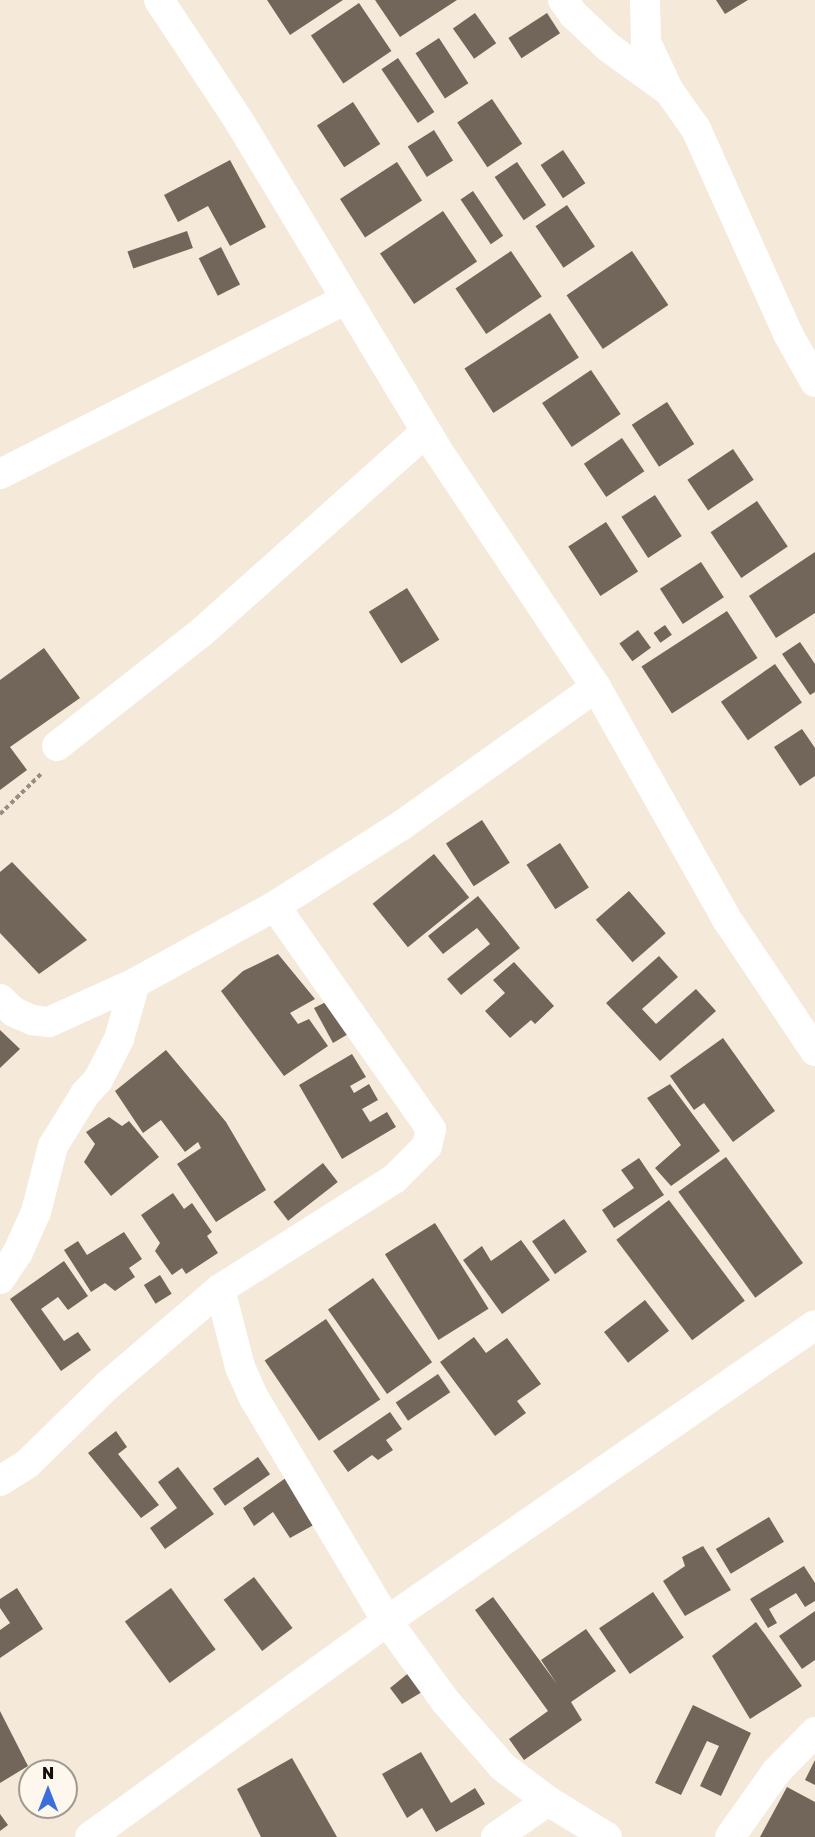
<!DOCTYPE html>
<style>
body{margin:0}
#map{position:relative;width:815px;height:1837px;overflow:hidden;background:#f5e9d9;font-family:"Golos Text",sans-serif}
div>[style]{position:absolute}
[style*='--x']{left:calc(var(--x)*1px);top:calc(var(--y)*1px);width:calc(var(--w)*1px);rotate:calc(var(--a)*1deg)}
.building>*{inset:0;background:#716659;transform-origin:0 0}
.path>*{height:4px;margin-top:-2px;transform-origin:0;background:repeating-linear-gradient(90deg,#968e82 0 4.5px,transparent 0 7.5px)}
.minor>*{height:30px;margin:-15px;padding:0 15px;transform-origin:15px;border-radius:15px;background:#fff}
span{translate:-50% -50%;white-space:nowrap;text-align:center;line-height:1.15;-webkit-text-stroke:4.5px #fef7ee;paint-order:stroke}
.north{position:absolute;left:18px;top:1759px;width:60px;height:60px;box-sizing:border-box;background:#fef7ee;border:2px solid #a09a92;border-radius:50%;rotate:0deg;font-size:16px;font-weight:700;line-height:24px;text-align:center;color:#120f09}
.north::after{content:'';display:block;margin:auto;width:21px;height:27px;background:#3a6ede;clip-path:polygon(50% 0,100% 100%,50% 72%,0 100%)}
</style>
<div id="map">
<div class="building">
<i style="clip-path:polygon(267px 0,343px 0,290px 35px)"></i>
<i style="clip-path:polygon(375px 0,457px 0,400px 37px)"></i>
<i style="clip-path:polygon(716px 0,748px 0,725px 14px)"></i>
<i style="left:359px;top:3px;width:58px;height:58px;rotate:56deg"></i>
<i style="left:475px;top:13px;width:37px;height:27px;rotate:55deg"></i>
<i style="left:547px;top:13px;width:24px;height:46px;rotate:57deg"></i>
<i style="left:439px;top:38px;width:54px;height:28px;rotate:57deg"></i>
<i style="left:398px;top:58px;width:65px;height:20px;rotate:56deg"></i>
<i style="left:492px;top:99px;width:54px;height:42px;rotate:56deg"></i>
<i style="left:353px;top:102px;width:50px;height:43px;rotate:57deg"></i>
<i style="left:434px;top:130px;width:36px;height:31px;rotate:58deg"></i>
<i style="left:563px;top:150px;width:40px;height:27px;rotate:56deg"></i>
<i style="clip-path:polygon(230px 160px,266px 227px,230px 246px,208px 206px,178px 222px,164px 195px)"></i>
<i style="left:397px;top:162px;width:46px;height:68px;rotate:57deg"></i>
<i style="left:517px;top:162px;width:52px;height:27px;rotate:56deg"></i>
<i style="left:473px;top:191px;width:54px;height:15px;rotate:56deg"></i>
<i style="left:567px;top:205px;width:50px;height:38px;rotate:56deg"></i>
<i style="left:443px;top:211px;width:61px;height:76px;rotate:56deg"></i>
<i style="left:187px;top:231px;width:18px;height:63px;rotate:71deg"></i>
<i style="left:221px;top:247px;width:42px;height:25px;rotate:63deg"></i>
<i style="left:511px;top:251px;width:55px;height:67px;rotate:56deg"></i>
<i style="left:632px;top:251px;width:65px;height:79px;rotate:56deg"></i>
<i style="left:550px;top:313px;width:53px;height:102px;rotate:57deg"></i>
<i style="left:591px;top:370px;width:53px;height:59px;rotate:56deg"></i>
<i style="left:667px;top:402px;width:50px;height:42px;rotate:57deg"></i>
<i style="left:622px;top:438px;width:40px;height:46px;rotate:56deg"></i>
<i style="left:733px;top:449px;width:37px;height:55px;rotate:56deg"></i>
<i style="left:655px;top:495px;width:49px;height:40px;rotate:57deg"></i>
<i style="left:757px;top:501px;width:55px;height:56px;rotate:56deg"></i>
<i style="left:606px;top:522px;width:59px;height:45px;rotate:57deg"></i>
<i style="clip-path:polygon(815px 552px,815px 613px,776px 638px,749px 596px)"></i>
<i style="left:701px;top:562px;width:42px;height:49px;rotate:57deg"></i>
<i style="left:407px;top:588px;width:61px;height:45px;rotate:58deg"></i>
<i style="left:727px;top:611px;width:56px;height:102px;rotate:57deg"></i>
<i style="left:665px;top:625px;width:12px;height:14px;rotate:55deg"></i>
<i style="left:638px;top:630px;width:22px;height:23px;rotate:54deg"></i>
<i style="clip-path:polygon(800px 642px,815px 664px,815px 692px,810px 695px,782px 654px)"></i>
<i style="clip-path:polygon(44px 648px,80px 698px,10px 747px,27px 770px,0 790px,0 680px)"></i>
<i style="left:775px;top:664px;width:47px;height:66px;rotate:55deg"></i>
<i style="clip-path:polygon(802px 729px,815px 748px,815px 776px,800px 786px,774px 747px)"></i>
<i style="left:482px;top:820px;width:51px;height:43px;rotate:57deg"></i>
<i style="left:560px;top:843px;width:53px;height:40px;rotate:57deg"></i>
<i style="left:434px;top:854px;width:56px;height:79px;rotate:51deg"></i>
<i style="clip-path:polygon(12px 862px,87px 940px,39px 974px,0 933px,0 872px)"></i>
<i style="left:629px;top:891px;width:56px;height:44px;rotate:49deg"></i>
<i style="clip-path:polygon(478px 896px,520px 948px,461px 995px,447px 979px,490px 944px,477px 928px,443px 954px,428px 936px)"></i>
<i style="clip-path:polygon(278px 954px,315px 999px,290px 1013px,298px 1024px,309px 1019px,328px 1046px,284px 1076px,221px 991px,243px 971px)"></i>
<i style="clip-path:polygon(659px 956px,678px 977px,642px 1009px,656px 1024px,696px 989px,716px 1011px,660px 1061px,606px 1003px)"></i>
<i style="clip-path:polygon(514px 962px,554px 1006px,535px 1024px,531px 1020px,510px 1038px,485px 1011px,505px 993px,493px 980px)"></i>
<i style="clip-path:polygon(334px 998px,355px 1030px,333px 1043px,314px 1008px)"></i>
<i style="clip-path:polygon(0 1030px,20px 1049px,0 1068px)"></i>
<i style="clip-path:polygon(723px 1038px,775px 1111px,733px 1142px,704px 1103px,694px 1110px,670px 1076px)"></i>
<i style="clip-path:polygon(166px 1050px,226px 1122px,266px 1190px,216px 1222px,177px 1164px,201px 1148px,198px 1142px,185px 1152px,161px 1120px,143px 1133px,115px 1091px)"></i>
<i style="clip-path:polygon(352px 1054px,366px 1077px,350px 1086px,354px 1093px,369px 1084px,378px 1100px,362px 1109px,370px 1122px,387px 1112px,396px 1127px,342px 1159px,299px 1085px)"></i>
<i style="clip-path:polygon(670px 1084px,720px 1151px,671px 1186px,655px 1168px,681px 1145px,647px 1098px)"></i>
<i style="clip-path:polygon(109px 1117px,122px 1126px,129px 1121px,159px 1157px,111px 1196px,84px 1162px,95px 1144px,86px 1132px)"></i>
<i style="left:726px;top:1157px;width:131px;height:59px;rotate:54deg"></i>
<i style="clip-path:polygon(639px 1158px,664px 1195px,614px 1228px,602px 1210px,634px 1188px,621px 1170px)"></i>
<i style="left:323px;top:1163px;width:24px;height:63px;rotate:52deg"></i>
<i style="clip-path:polygon(173px 1193px,184px 1209px,192px 1203px,212px 1232px,207px 1236px,218px 1253px,186px 1274px,182px 1268px,172px 1275px,155px 1251px,160px 1243px,141px 1215px)"></i>
<i style="left:669px;top:1200px;width:126px;height:66px;rotate:53deg"></i>
<i style="left:564px;top:1219px;width:40px;height:39px;rotate:55deg"></i>
<i style="left:435px;top:1223px;width:101px;height:59px;rotate:58deg"></i>
<i style="clip-path:polygon(124px 1232px,142px 1259px,129px 1268px,135px 1277px,115px 1291px,105px 1283px,91px 1292px,64px 1250px,78px 1241px,87px 1255px)"></i>
<i style="clip-path:polygon(521px 1240px,550px 1280px,502px 1314px,463px 1260px,482px 1246px,491px 1261px)"></i>
<i style="clip-path:polygon(64px 1261px,88px 1296px,68px 1310px,58px 1297px,41px 1309px,64px 1341px,78px 1332px,91px 1350px,61px 1371px,10px 1299px)"></i>
<i style="left:160px;top:1275px;width:22px;height:19px;rotate:58deg"></i>
<i style="left:373px;top:1278px;width:103px;height:55px;rotate:55deg"></i>
<i style="left:645px;top:1300px;width:39px;height:52px;rotate:52deg"></i>
<i style="left:326px;top:1319px;width:97px;height:74px;rotate:56deg"></i>
<i style="clip-path:polygon(474px 1337px,486px 1353px,507px 1338px,541px 1384px,517px 1401px,526px 1413px,495px 1436px,440px 1362px)"></i>
<i style="left:438px;top:1374px;width:22px;height:51px;rotate:56deg"></i>
<i style="clip-path:polygon(390px 1412px,402px 1429px,386px 1440px,393px 1450px,378px 1460px,372px 1455px,348px 1472px,333px 1451px)"></i>
<i style="clip-path:polygon(116px 1431px,127px 1447px,118px 1454px,159px 1505px,141px 1518px,88px 1453px)"></i>
<i style="left:258px;top:1457px;width:21px;height:55px;rotate:55deg"></i>
<i style="clip-path:polygon(178px 1467px,214px 1514px,165px 1549px,150px 1528px,177px 1508px,158px 1482px)"></i>
<i style="clip-path:polygon(290px 1475px,319px 1522px,290px 1538px,273px 1512px,254px 1526px,243px 1508px)"></i>
<i style="left:769px;top:1517px;width:29px;height:62px;rotate:59deg"></i>
<i style="clip-path:polygon(703px 1546px,731px 1590px,685px 1616px,663px 1581px,685px 1566px,682px 1557px)"></i>
<i style="clip-path:polygon(804px 1566px,815px 1583px,815px 1601px,805px 1607px,796px 1593px,769px 1609px,777px 1623px,768px 1628px,750px 1599px)"></i>
<i style="left:254px;top:1577px;width:64px;height:38px;rotate:53deg"></i>
<i style="clip-path:polygon(17px 1588px,43px 1629px,0 1658px,0 1630px,10px 1623px,0 1608px,0 1599px)"></i>
<i style="left:171px;top:1588px;width:76px;height:57px;rotate:54deg"></i>
<i style="left:653px;top:1592px;width:55px;height:65px;rotate:56deg"></i>
<i style="clip-path:polygon(493px 1597px,557px 1684px,541px 1660px,586px 1629px,616px 1671px,571px 1702px,582px 1720px,524px 1760px,509px 1739px,548px 1711px,475px 1610px)"></i>
<i style="clip-path:polygon(815px 1611px,815px 1660px,802px 1669px,779px 1636px)"></i>
<i style="clip-path:polygon(756px 1622px,802px 1686px,750px 1719px,712px 1656px)"></i>
<i style="clip-path:polygon(411px 1671px,427px 1689px,402px 1704px,390px 1688px)"></i>
<i style="clip-path:polygon(693px 1705px,751px 1733px,721px 1796px,700px 1786px,719px 1746px,707px 1741px,681px 1795px,655px 1783px)"></i>
<i style="clip-path:polygon(0 1711px,28px 1766px,0 1783px)"></i>
<i style="clip-path:polygon(421px 1752px,451px 1803px,475px 1788px,485px 1804px,436px 1832px,422px 1808px,407px 1818px,382px 1774px)"></i>
<i style="clip-path:polygon(292px 1758px,337px 1837px,261px 1837px,237px 1789px)"></i>
<i style="clip-path:polygon(815px 1760px,815px 1785px,805px 1780px)"></i>
<i style="clip-path:polygon(787px 1787px,815px 1802px,815px 1837px,760px 1837px)"></i>
<i style="clip-path:polygon(0 1814px,8px 1825px,0 1831px)"></i>
</div>
<div class="path">
<i style="--x:0;--y:814;--w:59;--a:-44.3"></i>
</div>
<div class="minor">
<i style="--x:159;--y:0;--w:145;--a:56.5"></i>
<i style="--x:239;--y:121;--w:382;--a:58.9"></i>
<i style="--x:436;--y:448;--w:288;--a:56.2"></i>
<i style="--x:596;--y:687;--w:265;--a:60.6"></i>
<i style="--x:726;--y:918;--w:160;--a:56.2"></i>
<i style="--x:563;--y:0;--w:17;--a:54"></i>
<i style="--x:573;--y:14;--w:48;--a:43.3"></i>
<i style="--x:608;--y:47;--w:72;--a:35.9"></i>
<i style="--x:645;--y:0;--w:42;--a:88.6"></i>
<i style="--x:646;--y:42;--w:54;--a:64.9"></i>
<i style="--x:669;--y:91;--w:47;--a:54.6"></i>
<i style="--x:696;--y:129;--w:225;--a:65.8"></i>
<i style="--x:788;--y:334;--w:55;--a:60.6"></i>
<i style="--x:0;--y:474;--w:388;--a:-26.8"></i>
<i style="--x:57;--y:746;--w:184;--a:-38.2"></i>
<i style="--x:202;--y:632;--w:300;--a:-41.8"></i>
<i style="--x:0;--y:999;--w:19;--a:43"></i>
<i style="--x:14;--y:1012;--w:20;--a:24"></i>
<i style="--x:32;--y:1020;--w:17;--a:7"></i>
<i style="--x:49;--y:1022;--w:94;--a:-24.4"></i>
<i style="--x:135;--y:983;--w:160;--a:-28.8"></i>
<i style="--x:275;--y:906;--w:151;--a:-32.5"></i>
<i style="--x:402;--y:825;--w:238;--a:-35.4"></i>
<i style="--x:0;--y:1279;--w:32;--a:-56"></i>
<i style="--x:18;--y:1252;--w:44;--a:-65.8"></i>
<i style="--x:36;--y:1212;--w:68;--a:-75.6"></i>
<i style="--x:53;--y:1146;--w:61;--a:-58.4"></i>
<i style="--x:85;--y:1094;--w:19;--a:-47"></i>
<i style="--x:98;--y:1080;--w:46;--a:-62.9"></i>
<i style="--x:119;--y:1039;--w:58;--a:-74.1"></i>
<i style="--x:220;--y:1289;--w:81;--a:75.6"></i>
<i style="--x:240;--y:1367;--w:34;--a:66"></i>
<i style="--x:254;--y:1398;--w:260;--a:59.2"></i>
<i style="--x:387;--y:1621;--w:100;--a:53.9"></i>
<i style="--x:446;--y:1702;--w:86;--a:48.8"></i>
<i style="--x:503;--y:1767;--w:56;--a:37.1"></i>
<i style="--x:548;--y:1801;--w:69;--a:31.4"></i>
<i style="--x:0;--y:1481;--w:32;--a:-32"></i>
<i style="--x:27;--y:1464;--w:113;--a:-44.3"></i>
<i style="--x:108;--y:1385;--w:148;--a:-40.6"></i>
<i style="--x:220;--y:1289;--w:206;--a:-32.3"></i>
<i style="--x:394;--y:1179;--w:47;--a:-45"></i>
<i style="--x:427;--y:1146;--w:17;--a:-77"></i>
<i style="--x:431;--y:1129;--w:272;--a:-125"></i>
<i style="--x:90;--y:1837;--w:367;--a:-36"></i>
<i style="--x:387;--y:1621;--w:520;--a:-34.67"></i>
<i style="--x:496;--y:1837;--w:63;--a:-34.7"></i>
<i style="--x:730;--y:1837;--w:80;--a:-54.7"></i>
<i style="--x:776;--y:1772;--w:56;--a:-45.7"></i>
</div>
<div class="north">N</div>
</div>
